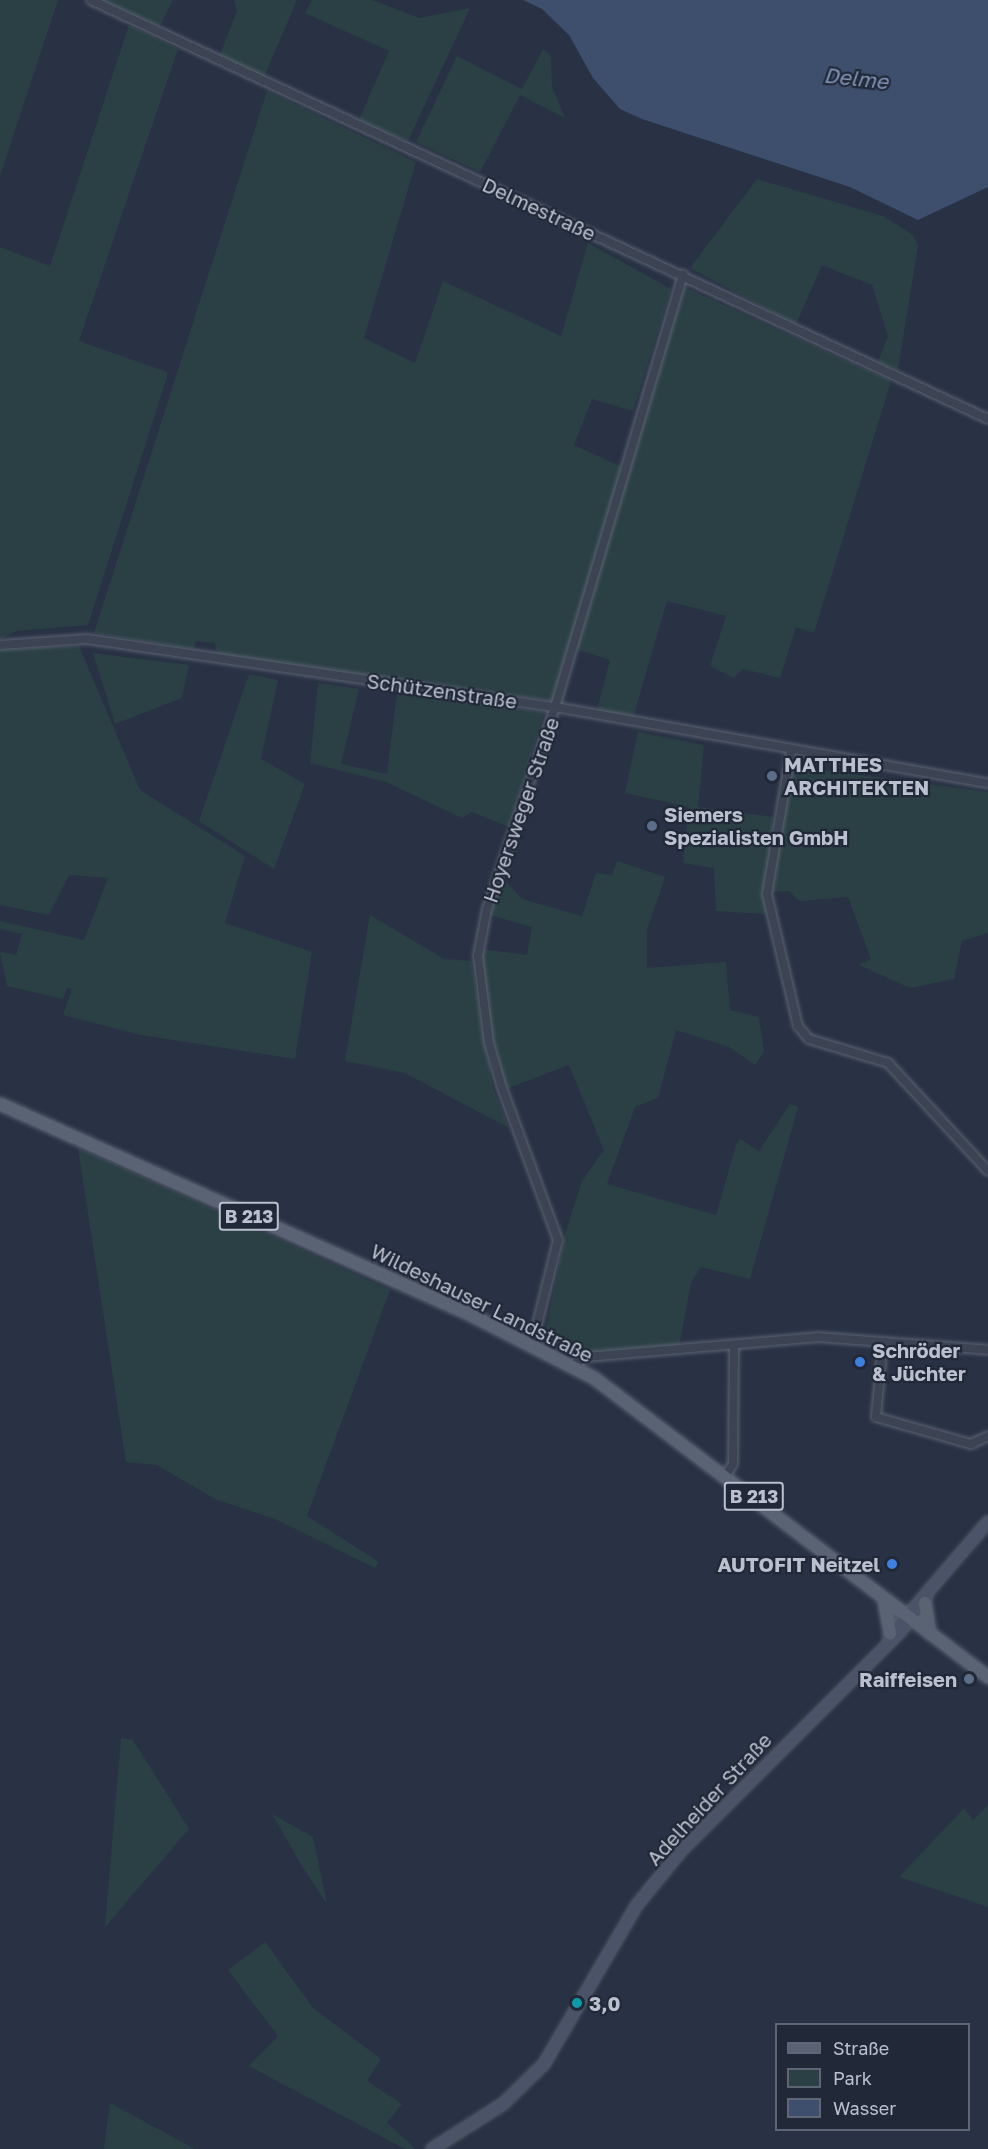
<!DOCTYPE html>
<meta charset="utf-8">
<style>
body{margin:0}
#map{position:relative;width:988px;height:2149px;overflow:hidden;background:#283244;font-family:"Golos Text",sans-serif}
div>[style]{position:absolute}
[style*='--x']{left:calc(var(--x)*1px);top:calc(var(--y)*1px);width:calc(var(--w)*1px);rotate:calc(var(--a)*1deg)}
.green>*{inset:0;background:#2a4045}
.water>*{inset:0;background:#3e4e6d}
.roads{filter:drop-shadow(0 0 2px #5b6271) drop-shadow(0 0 2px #5b6271)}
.street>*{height:8px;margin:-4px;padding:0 4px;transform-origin:4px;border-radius:4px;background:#3c4454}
.secondary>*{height:10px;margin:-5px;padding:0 5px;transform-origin:5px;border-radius:5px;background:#4a5367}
.primary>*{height:12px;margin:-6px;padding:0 6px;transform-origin:6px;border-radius:6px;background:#5a6374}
.dots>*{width:16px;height:16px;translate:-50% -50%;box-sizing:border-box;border:3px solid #212939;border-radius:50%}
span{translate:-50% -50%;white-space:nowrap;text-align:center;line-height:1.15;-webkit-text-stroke:4.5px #212939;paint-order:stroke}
.shield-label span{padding:2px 4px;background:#212939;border:2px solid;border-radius:4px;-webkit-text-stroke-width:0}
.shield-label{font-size:18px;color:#bac0cd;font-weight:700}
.street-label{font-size:20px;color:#bac0cd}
.poi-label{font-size:20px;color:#bac0cd;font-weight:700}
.left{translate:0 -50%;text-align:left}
.right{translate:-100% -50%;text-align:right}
.water-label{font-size:21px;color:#8194b4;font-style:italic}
.legend{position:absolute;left:775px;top:2023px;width:195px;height:108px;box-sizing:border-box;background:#212939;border:2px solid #5e6574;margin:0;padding:8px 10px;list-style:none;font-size:18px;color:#bac0cd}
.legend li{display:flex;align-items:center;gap:12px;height:30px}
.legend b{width:30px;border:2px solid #5e6574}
</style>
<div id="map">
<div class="green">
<i style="clip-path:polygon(0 0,58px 0,0 176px)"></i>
<i style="clip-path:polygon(102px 0,173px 0,160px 26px)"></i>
<i style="clip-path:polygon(234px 0,297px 0,264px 77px,220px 55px,237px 11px)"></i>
<i style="clip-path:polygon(312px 0,372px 0,419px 18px,470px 8px,408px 141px,359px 120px,389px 51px,305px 13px)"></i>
<i style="clip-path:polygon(129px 25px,178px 49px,79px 341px,167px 372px,167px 377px,88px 625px,16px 631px,0 640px,0 247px,50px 266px)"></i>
<i style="clip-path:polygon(543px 49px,551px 56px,552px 87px,565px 118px,520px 95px,480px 172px,416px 142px,457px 56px,522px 89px)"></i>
<i style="clip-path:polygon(267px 91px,416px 162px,364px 338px,415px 363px,443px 281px,561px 336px,588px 243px,671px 289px,633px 411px,592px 399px,574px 445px,622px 467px,553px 701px,217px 654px,215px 643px,196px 641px,194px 649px,94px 633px)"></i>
<i style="clip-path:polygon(757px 179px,883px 216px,913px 235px,918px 246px,898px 369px,878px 362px,888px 336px,872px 285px,822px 265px,796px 324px,690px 268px)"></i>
<i style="clip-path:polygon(684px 287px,891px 381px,814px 633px,796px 627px,780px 678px,743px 669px,734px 678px,710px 666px,726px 616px,667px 601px,633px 718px,597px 710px,610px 660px,576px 649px)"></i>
<i style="clip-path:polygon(79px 646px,140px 790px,245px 856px,225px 923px,312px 952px,295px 1059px,141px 1035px,63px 1015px,72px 989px,67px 988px,63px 999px,7px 986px,0 952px,16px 955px,22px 934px,0 929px,0 921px,84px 940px,108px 878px,69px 875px,49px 915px,0 905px,0 649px)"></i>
<i style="clip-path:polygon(93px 653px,189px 665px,182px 698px,115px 724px)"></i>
<i style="clip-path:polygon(249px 674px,278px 680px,261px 759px,305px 784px,274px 869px,199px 821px)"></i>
<i style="clip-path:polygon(318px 683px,359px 689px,341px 764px,387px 774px,397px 694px,544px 712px,509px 827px,472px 812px,462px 818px,386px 782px,310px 763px)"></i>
<i style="clip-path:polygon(638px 732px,704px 745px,698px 807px,773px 817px,766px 914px,716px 911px,714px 868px,683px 863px,689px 807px,625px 793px)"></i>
<i style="clip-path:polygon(792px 766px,988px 792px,988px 933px,962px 941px,954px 979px,910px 988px,859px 965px,871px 959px,848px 897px,799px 901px,789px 891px,772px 892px)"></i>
<i style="clip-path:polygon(617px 861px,665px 877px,647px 930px,647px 968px,726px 962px,730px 1010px,759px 1017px,764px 1052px,755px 1065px,729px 1047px,676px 1030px,658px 1098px,635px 1107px,607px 1184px,716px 1215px,736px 1145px,740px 1139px,759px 1151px,790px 1104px,798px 1107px,750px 1279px,701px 1267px,691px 1283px,679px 1346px,574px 1355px,544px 1340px,565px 1234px,582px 1181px,604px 1150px,569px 1065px,506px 1089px,483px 997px,481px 949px,527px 955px,532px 927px,490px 915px,502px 877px,522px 899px,582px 916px,596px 873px,612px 875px)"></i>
<i style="clip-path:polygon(370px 915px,444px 959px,471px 961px,493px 1088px,509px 1128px,405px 1073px,345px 1061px)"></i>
<i style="clip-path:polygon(78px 1148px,390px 1290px,307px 1516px,379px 1562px,375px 1568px,275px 1519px,215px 1499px,157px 1465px,126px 1462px)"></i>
<i style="clip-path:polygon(121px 1738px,133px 1740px,189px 1829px,105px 1927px)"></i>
<i style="clip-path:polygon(988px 1805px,988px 1907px,899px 1877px,964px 1808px,973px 1820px)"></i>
<i style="clip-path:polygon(272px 1814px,313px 1837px,327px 1904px,302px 1866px)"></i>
<i style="clip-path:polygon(265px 1942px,313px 2008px,381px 2059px,367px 2081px,402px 2104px,387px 2123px,416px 2149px,405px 2149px,249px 2066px,278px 2036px,228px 1970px)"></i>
<i style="clip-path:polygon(110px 2103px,195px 2149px,104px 2149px)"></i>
</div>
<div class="water">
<i style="clip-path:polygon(523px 0,988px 0,988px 187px,918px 220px,850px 187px,642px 119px,620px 109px,593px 78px,569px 35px,542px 9px)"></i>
</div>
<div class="roads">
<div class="street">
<i style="--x:91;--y:0;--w:990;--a:25.04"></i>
<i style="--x:0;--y:645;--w:87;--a:-3.9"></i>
<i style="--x:87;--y:639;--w:473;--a:8.3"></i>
<i style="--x:555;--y:707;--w:440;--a:10"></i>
<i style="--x:791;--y:752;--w:144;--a:99.6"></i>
<i style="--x:767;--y:894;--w:136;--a:76.8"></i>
<i style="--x:798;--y:1026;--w:17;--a:50"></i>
<i style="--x:809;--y:1039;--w:83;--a:16.9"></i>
<i style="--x:888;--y:1063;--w:147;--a:47.2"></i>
<i style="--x:883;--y:1343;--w:74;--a:95.4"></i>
<i style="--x:876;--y:1417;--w:99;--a:15.9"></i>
<i style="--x:971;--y:1444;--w:19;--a:-25"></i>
<i style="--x:532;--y:1345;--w:108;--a:-76.1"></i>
<i style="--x:558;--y:1240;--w:162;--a:-110.2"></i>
<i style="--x:502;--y:1088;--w:47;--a:-106.1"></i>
<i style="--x:489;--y:1043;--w:88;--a:-97.2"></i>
<i style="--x:478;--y:956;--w:48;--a:-79.2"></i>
<i style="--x:487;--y:909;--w:213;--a:-71.4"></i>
<i style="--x:555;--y:707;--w:451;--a:-73.5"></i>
<i style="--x:571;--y:1366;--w:17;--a:-31"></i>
<i style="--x:586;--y:1357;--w:232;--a:-4.9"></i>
<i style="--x:817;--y:1337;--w:171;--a:4.3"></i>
<i style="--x:726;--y:1475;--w:13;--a:-58"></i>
<i style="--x:733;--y:1464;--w:117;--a:-89.5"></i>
</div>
<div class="secondary">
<i style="--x:889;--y:1637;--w:152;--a:-49.3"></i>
<i style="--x:432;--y:2149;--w:84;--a:-32.4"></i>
<i style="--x:503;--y:2104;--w:57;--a:-44.3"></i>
<i style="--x:544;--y:2064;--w:184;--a:-59.7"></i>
<i style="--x:637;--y:1905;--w:68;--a:-50.9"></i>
<i style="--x:680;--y:1852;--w:311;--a:-45"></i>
<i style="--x:900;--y:1632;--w:44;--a:-52.4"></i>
</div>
<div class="primary">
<i style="--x:0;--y:1104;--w:512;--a:24.11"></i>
<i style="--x:467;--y:1313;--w:143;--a:27.1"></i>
<i style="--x:594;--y:1378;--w:495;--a:37.2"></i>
<i style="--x:884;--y:1599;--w:35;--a:80"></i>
<i style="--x:925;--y:1603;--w:31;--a:81"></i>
</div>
</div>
<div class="dots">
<i style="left:772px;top:776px;background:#5c6f8a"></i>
<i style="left:652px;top:826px;background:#5c6f8a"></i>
<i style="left:860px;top:1362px;background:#3f7fe0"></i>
<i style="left:892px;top:1564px;background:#3f7fe0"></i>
<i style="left:969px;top:1679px;background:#5c6f8a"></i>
<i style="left:577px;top:2003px;background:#0f9aa8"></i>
</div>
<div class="shield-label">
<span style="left:249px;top:1216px">B 213</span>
<span style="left:754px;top:1496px">B 213</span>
</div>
<div class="street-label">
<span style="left:539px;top:209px;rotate:25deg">Delmestraße</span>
<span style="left:442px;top:691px;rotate:8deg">Schützenstraße</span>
<span style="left:521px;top:810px;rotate:-71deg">Hoyersweger Straße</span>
<span style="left:482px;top:1303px;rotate:26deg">Wildeshauser Landstraße</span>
<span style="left:709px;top:1799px;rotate:-47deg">Adelheider Straße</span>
</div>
<div class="poi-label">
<span class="left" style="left:784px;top:776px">MATTHES<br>ARCHITEKTEN</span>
<span class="left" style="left:664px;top:826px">Siemers<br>Spezialisten GmbH</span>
<span class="left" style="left:872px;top:1362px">Schröder<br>&amp; Jüchter</span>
<span class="right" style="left:880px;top:1564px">AUTOFIT Neitzel</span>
<span class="right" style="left:957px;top:1679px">Raiffeisen</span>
<span class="left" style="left:589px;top:2003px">3,0</span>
</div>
<div class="water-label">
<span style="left:856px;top:78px;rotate:6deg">Delme</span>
</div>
<ul class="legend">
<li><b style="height:8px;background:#5a6374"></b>Straße</li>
<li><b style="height:16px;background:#2a4045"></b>Park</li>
<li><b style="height:16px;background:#3e4e6d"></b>Wasser</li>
</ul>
</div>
